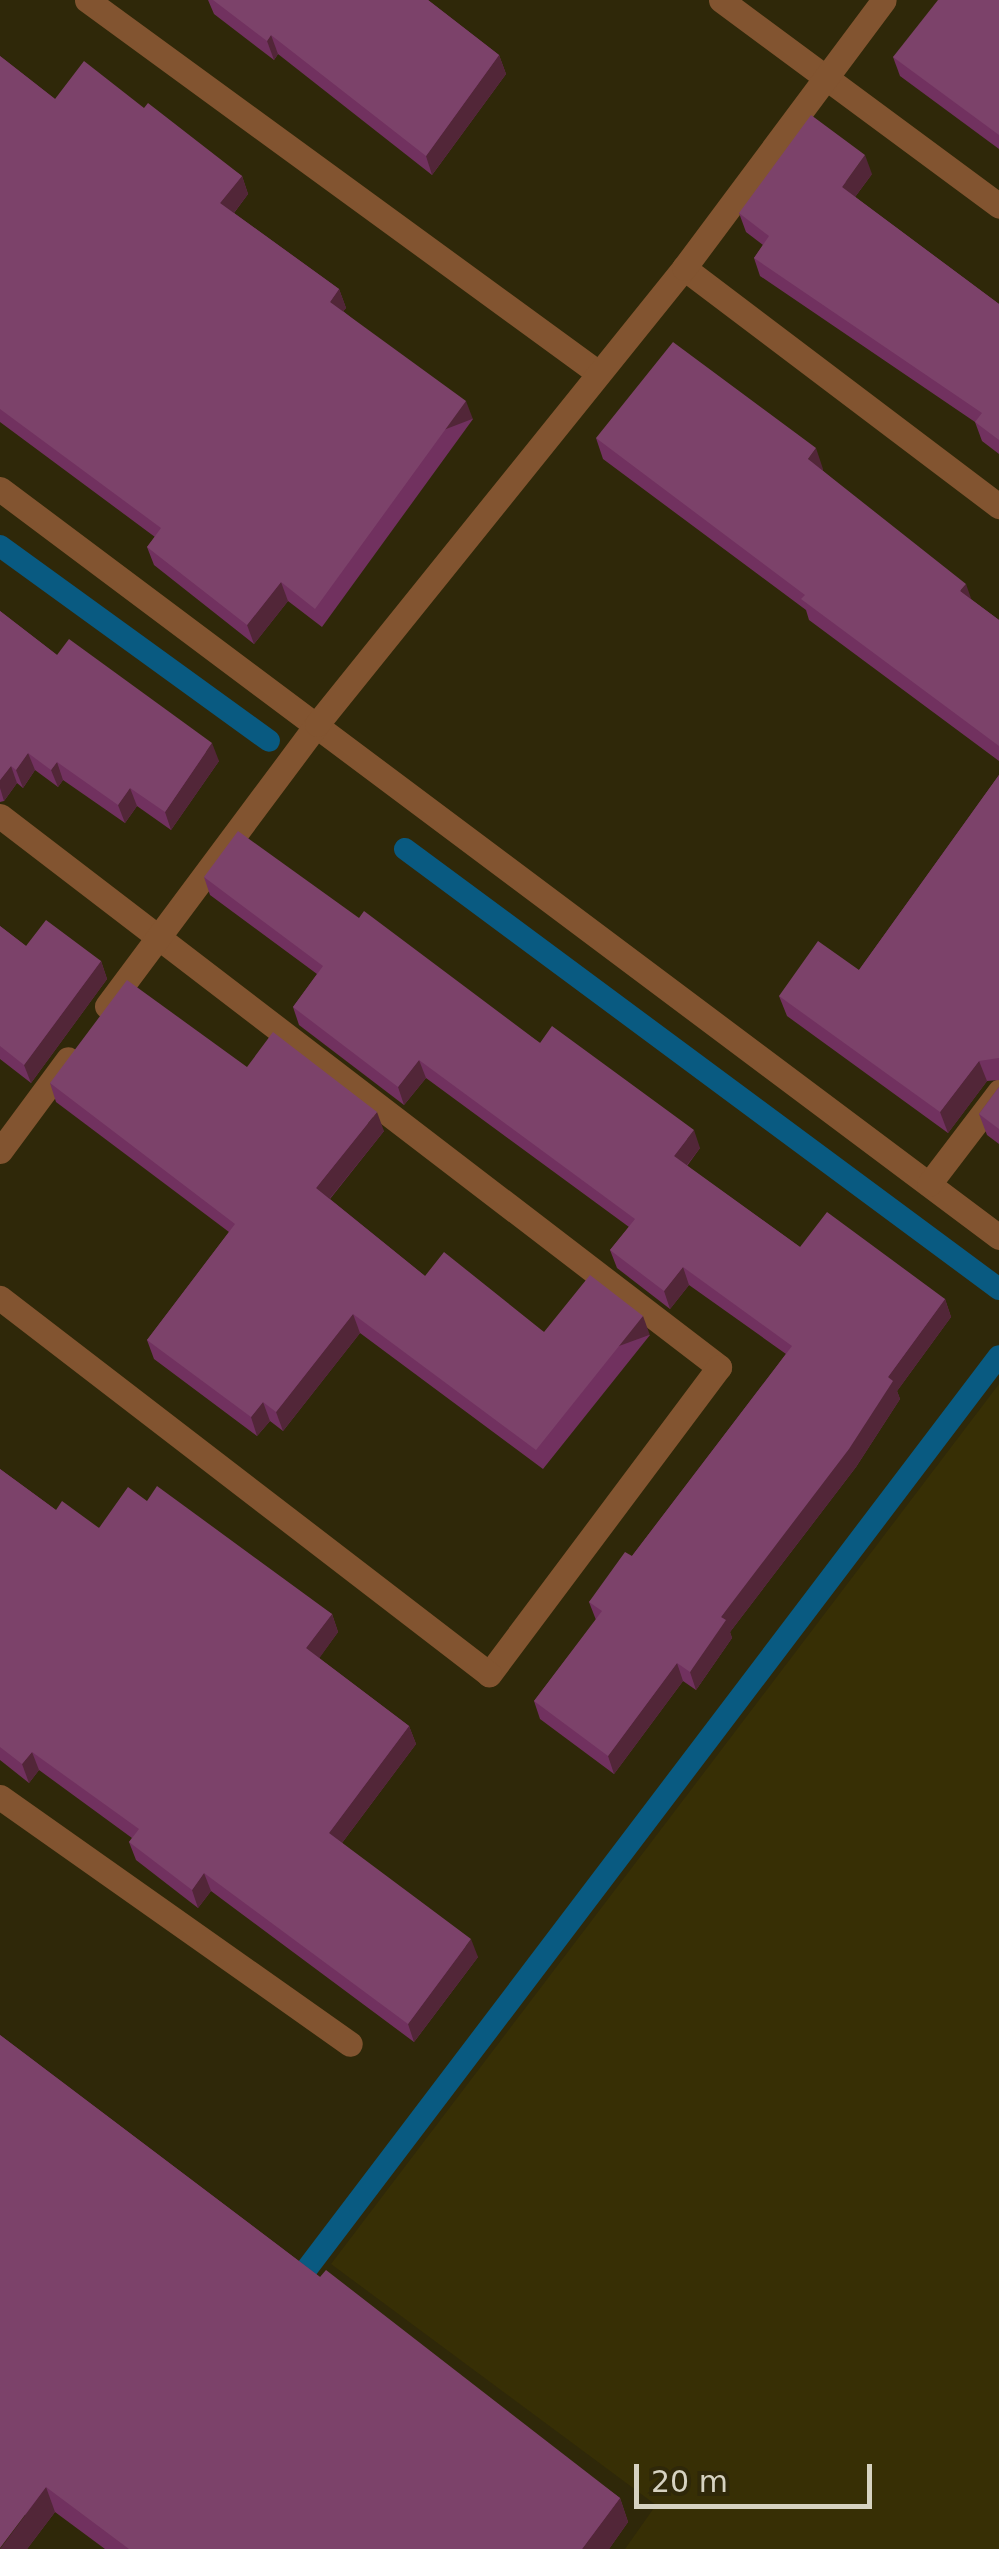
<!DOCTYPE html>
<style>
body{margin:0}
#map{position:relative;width:999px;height:2549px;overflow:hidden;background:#2f2809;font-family:"DejaVu Sans",sans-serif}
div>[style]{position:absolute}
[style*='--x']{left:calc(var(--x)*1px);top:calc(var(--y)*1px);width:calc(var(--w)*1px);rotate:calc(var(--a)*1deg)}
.built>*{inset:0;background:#372f05}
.stream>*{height:22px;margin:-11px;padding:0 11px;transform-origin:11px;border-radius:11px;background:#095a81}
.street>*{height:25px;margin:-12.5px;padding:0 12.5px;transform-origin:12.5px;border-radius:12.5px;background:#825430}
.wall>*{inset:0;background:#71315f}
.shaded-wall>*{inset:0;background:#522638;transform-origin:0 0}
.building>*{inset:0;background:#7c426a}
span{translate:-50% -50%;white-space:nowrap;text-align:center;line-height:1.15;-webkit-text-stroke:8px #2f2809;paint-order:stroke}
.scale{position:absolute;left:634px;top:2464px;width:238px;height:45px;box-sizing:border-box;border:5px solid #d6d2c1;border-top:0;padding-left:12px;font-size:30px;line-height:35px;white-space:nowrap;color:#d6d2c1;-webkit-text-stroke:8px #2f2809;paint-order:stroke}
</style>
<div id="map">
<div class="built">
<i style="clip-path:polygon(999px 1384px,999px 2549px,625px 2549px,656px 2505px,331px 2264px)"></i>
</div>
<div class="stream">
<i style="--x:0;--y:546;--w:332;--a:35.9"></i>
<i style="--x:405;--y:849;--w:739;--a:36.53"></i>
<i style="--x:290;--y:2291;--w:1173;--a:-52.83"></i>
</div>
<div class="street">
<i style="--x:87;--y:0;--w:631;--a:36.11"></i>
<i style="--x:721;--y:0;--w:346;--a:36.5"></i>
<i style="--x:684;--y:268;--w:395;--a:37.1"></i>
<i style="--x:0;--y:489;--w:1248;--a:36.82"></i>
<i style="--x:0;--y:816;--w:906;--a:37.46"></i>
<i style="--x:719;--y:1367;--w:384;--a:126.8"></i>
<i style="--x:489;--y:1674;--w:617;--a:-142.44"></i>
<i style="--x:107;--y:1006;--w:352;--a:-53.3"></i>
<i style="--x:317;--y:724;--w:585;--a:-51.17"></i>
<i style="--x:684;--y:268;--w:334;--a:-53.3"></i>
<i style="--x:0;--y:1151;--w:114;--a:-53.5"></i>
<i style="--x:929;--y:1184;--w:116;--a:-52.7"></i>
<i style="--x:0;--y:1797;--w:428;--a:35.2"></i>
</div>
<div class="wall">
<i style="clip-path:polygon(208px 0,428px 0,499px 55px,506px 74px,432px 175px,278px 54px,274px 60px,214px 14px)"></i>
<i style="clip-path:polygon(999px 0,999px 149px,900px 76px,893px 57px)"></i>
<i style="clip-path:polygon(0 56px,55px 99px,144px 108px,242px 176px,248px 194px,234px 213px,339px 289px,346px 308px,343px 311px,473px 419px,322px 627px,288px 601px,254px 644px,154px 565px,147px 547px,155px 537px,0 422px)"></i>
<i style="clip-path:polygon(872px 174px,855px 197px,999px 304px,999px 454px,982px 441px,975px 422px,760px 276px,754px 258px,763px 245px,746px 232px,739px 213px)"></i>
<i style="clip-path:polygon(596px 438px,823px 469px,822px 470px,972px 600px,999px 620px,999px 761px,809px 620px,806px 610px,603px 459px)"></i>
<i style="clip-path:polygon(0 611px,57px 655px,219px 761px,171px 830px,137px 806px,125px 823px,63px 780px,58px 787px,35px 770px,23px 788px,17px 783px,4px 801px,0 802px)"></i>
<i style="clip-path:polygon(999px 775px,999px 1080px,987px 1081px,948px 1133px,787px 1016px,779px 996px,859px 970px)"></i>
<i style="clip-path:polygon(204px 877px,359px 918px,540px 1043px,700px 1148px,687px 1166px,800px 1247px,945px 1299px,951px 1317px,897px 1391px,900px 1399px,856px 1467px,730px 1632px,732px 1638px,696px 1690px,683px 1681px,614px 1774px,540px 1719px,534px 1701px,596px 1620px,589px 1602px,632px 1556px,786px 1354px,689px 1285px,670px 1309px,617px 1268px,610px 1250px,629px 1227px,426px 1078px,404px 1105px,299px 1025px,293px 1007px,317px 974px,210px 895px)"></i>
<i style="clip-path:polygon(0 926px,26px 946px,101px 961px,107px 979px,31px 1083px,0 1059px)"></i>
<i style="clip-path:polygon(247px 1067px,384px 1131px,330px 1199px,425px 1276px,544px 1332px,650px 1335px,543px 1469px,360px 1333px,283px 1431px,270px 1421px,257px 1436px,154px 1359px,147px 1340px,229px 1232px,56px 1102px,50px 1083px)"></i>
<i style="clip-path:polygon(999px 1087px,999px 1144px,987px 1135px,979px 1114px)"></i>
<i style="clip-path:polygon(0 1469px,56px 1510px,99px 1528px,147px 1501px,332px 1614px,338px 1632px,319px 1658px,409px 1726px,416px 1744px,342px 1843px,478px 1957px,414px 2042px,211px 1891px,198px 1908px,136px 1860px,129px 1842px,132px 1838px,39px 1770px,29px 1783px,0 1760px)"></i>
<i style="clip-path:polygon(0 2035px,320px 2277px,620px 2498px,628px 2522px,609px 2549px,105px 2549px,55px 2512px,27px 2549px)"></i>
</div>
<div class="shaded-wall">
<i style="clip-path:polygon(271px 35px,278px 54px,274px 60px,267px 41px)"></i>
<i style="clip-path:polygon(499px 55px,506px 74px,432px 175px,426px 156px)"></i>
<i style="clip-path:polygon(865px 155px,872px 174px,849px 205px,842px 187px)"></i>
<i style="clip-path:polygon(242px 176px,248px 194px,227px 222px,220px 203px)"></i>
<i style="clip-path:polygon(339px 289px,346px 308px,336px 320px,330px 302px)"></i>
<i style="left:466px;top:401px;width:19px;height:257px;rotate:69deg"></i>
<i style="clip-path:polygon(816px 448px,823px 469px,815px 479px,808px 459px)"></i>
<i style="clip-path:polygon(281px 582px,288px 601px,254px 644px,247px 625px)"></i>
<i style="clip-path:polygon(966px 584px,973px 604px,960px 591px)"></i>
<i style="clip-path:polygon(212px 743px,219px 761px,171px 830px,165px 812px)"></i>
<i style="clip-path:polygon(28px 753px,35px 770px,23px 788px,16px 770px)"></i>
<i style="clip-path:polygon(57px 762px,63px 780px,58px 787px,51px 770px)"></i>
<i style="clip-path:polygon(11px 766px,17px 783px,4px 801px,0 788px,0 780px)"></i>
<i style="clip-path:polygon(130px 788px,137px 806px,125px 823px,118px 805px)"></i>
<i style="clip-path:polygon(101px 961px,107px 979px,31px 1083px,24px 1065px)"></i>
<i style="clip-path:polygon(419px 1060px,426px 1078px,404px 1105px,398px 1087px)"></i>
<i style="clip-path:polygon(979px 1061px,987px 1081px,948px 1133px,940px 1112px)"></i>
<i style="clip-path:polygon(377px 1112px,384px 1131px,323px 1207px,316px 1188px)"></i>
<i style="clip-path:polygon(694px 1130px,700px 1148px,680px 1174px,674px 1156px)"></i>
<i style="clip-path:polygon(683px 1267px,689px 1285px,670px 1309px,664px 1291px)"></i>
<i style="clip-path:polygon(945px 1299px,951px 1317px,897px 1391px,900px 1399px,856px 1467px,730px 1632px,732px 1638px,696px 1690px,690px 1672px,721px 1617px,888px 1377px)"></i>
<i style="clip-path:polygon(353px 1314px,360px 1333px,283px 1431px,276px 1412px)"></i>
<i style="left:643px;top:1316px;width:20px;height:171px;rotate:70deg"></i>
<i style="clip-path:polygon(263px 1402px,270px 1421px,257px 1436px,251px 1417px)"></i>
<i style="clip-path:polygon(332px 1614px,338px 1632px,313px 1667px,306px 1648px)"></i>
<i style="clip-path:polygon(677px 1663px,683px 1681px,614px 1774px,608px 1756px)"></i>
<i style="clip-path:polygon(409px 1726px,416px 1744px,336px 1851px,329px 1833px)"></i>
<i style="clip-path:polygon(32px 1752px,39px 1770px,29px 1783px,22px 1764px)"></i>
<i style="clip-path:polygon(204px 1873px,211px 1891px,198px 1908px,192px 1890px)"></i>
<i style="clip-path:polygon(471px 1939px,478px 1957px,414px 2042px,408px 2024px)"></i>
<i style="clip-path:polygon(46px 2487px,55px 2512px,27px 2549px,0 2549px)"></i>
<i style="clip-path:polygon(620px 2498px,628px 2522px,609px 2549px,582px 2549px)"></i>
</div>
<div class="building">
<i style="clip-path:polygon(213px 0,428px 0,499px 55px,426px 156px,271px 35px,267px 41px)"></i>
<i style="clip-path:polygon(938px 0,999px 0,999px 135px,893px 57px)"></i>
<i style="clip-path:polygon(0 56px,55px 99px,84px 61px,144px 108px,148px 103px,242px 176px,220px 203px,339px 289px,330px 302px,466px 401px,315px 609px,281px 582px,247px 625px,147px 547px,161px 528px,0 409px)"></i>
<i style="clip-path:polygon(811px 115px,865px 155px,842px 187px,999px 304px,999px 440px,975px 422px,982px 413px,754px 258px,769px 236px,739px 213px)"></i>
<i style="clip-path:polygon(673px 342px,816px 448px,808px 459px,966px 584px,960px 591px,999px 620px,999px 746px,801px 599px,805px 595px,596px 438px)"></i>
<i style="clip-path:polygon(0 611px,57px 655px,69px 639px,212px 743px,165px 812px,130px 788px,118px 805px,57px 762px,51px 770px,28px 753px,16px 770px,11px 766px,0 780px)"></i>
<i style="clip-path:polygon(999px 775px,999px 1058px,979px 1061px,940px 1112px,779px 996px,818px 941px,859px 970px)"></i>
<i style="clip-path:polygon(238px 831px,359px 918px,364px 911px,540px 1043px,552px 1026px,694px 1130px,674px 1156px,800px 1247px,827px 1212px,945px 1299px,888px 1377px,893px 1381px,849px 1449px,721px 1617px,726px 1620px,690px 1672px,677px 1663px,608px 1756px,534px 1701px,602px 1611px,589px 1602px,625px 1552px,632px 1556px,792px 1346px,683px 1267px,664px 1291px,610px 1250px,635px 1219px,419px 1060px,398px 1087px,293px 1007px,323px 966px,204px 877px)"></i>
<i style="clip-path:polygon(46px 920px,101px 961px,24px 1065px,0 1046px,0 926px,26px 946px)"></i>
<i style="clip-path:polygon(127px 980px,247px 1067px,273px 1032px,377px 1112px,316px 1188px,425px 1276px,444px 1252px,544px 1332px,590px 1275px,643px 1316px,536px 1450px,353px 1314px,276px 1412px,263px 1402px,251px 1417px,147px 1340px,235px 1224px,50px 1083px)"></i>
<i style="clip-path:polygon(999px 1087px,999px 1129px,979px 1114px)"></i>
<i style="clip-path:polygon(0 1469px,56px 1510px,62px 1501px,99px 1528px,128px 1487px,147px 1501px,157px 1486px,332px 1614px,306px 1648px,409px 1726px,329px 1833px,471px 1939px,408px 2024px,204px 1873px,192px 1890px,129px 1842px,139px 1829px,32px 1752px,22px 1764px,0 1747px)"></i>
<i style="clip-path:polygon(0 2035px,320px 2277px,326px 2270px,620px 2498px,582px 2549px,129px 2549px,46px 2487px,0 2548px)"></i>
</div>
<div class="scale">20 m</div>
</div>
